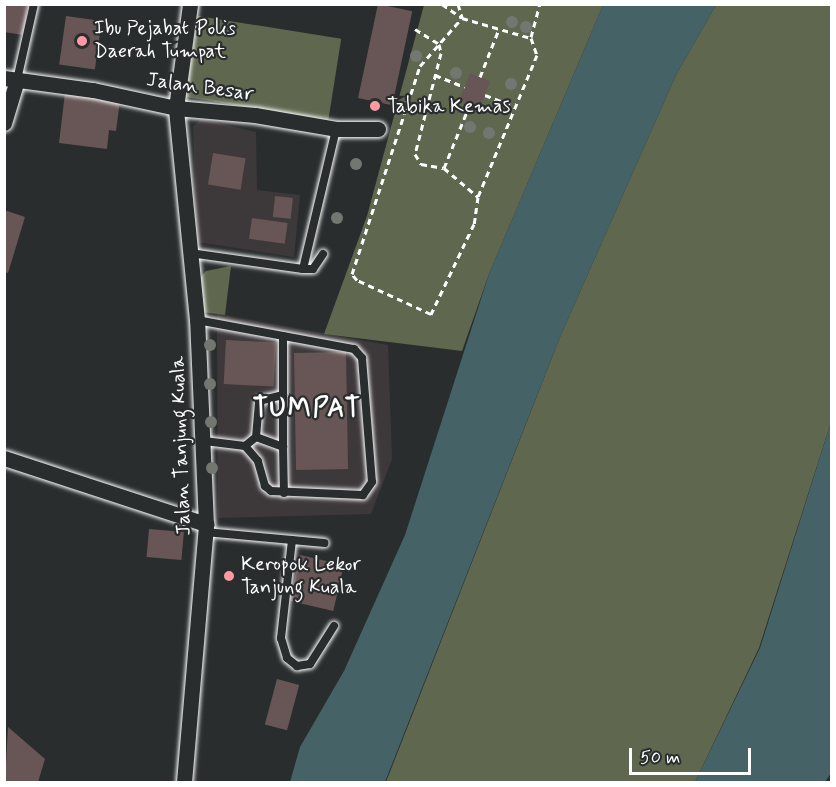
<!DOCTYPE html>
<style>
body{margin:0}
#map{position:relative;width:836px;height:787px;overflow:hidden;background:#2a2d2e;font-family:Mynerve,sans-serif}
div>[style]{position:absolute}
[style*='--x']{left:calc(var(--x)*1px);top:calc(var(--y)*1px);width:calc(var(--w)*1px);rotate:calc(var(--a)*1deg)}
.built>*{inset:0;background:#3d393a}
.green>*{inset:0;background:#5f684f;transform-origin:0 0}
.water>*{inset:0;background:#456366}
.building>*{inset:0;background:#685656;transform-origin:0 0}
.path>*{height:3px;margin-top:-1.5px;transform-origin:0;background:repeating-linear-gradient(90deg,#fff 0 6px,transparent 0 10.5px)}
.roads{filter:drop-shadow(0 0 2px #fff) drop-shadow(0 0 2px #fff)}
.lane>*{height:8px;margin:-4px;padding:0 4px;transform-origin:4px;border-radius:4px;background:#2a2d2e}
.street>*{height:15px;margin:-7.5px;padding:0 7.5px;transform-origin:7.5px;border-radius:7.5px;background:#2a2d2e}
.trees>*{width:12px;height:12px;margin:-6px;border-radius:50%;background:#737771}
.dots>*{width:16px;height:16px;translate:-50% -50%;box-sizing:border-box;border:3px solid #2a2d2e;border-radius:50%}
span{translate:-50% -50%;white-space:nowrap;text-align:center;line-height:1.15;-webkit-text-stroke:4.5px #2a2d2e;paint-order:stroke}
.poi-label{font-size:20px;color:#fff}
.left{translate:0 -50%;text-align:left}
.street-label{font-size:20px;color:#fff}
.district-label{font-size:26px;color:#fff;font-weight:700;letter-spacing:1.5px}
.frame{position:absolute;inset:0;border:6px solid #fff;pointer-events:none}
.scale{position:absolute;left:629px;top:748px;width:122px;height:27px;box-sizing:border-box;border:3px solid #fff;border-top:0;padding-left:8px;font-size:18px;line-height:21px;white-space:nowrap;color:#fff;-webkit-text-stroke:4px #2a2d2e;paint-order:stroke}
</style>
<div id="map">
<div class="built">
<i style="clip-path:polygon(201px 119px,256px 132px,257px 190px,300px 195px,294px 257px,197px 242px,193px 126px)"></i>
<i style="clip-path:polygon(217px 314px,388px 345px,392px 459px,371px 514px,218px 518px)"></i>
</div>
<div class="green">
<i style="clip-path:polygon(424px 5px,603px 5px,489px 274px,462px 351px,324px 334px,367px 216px)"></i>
<i style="clip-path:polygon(716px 5px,831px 5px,831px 422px,759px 648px,695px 782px,386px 782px,560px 337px,676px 75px)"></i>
<i style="left:198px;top:16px;width:145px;height:82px;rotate:9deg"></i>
<i style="clip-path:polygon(231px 266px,225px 315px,202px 312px,199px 279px,206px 271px)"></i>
</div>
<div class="water">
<i style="clip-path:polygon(603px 5px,716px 5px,676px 75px,560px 337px,385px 782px,290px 782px,300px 747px,344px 671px,405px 535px,489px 274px)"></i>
<i style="clip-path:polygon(831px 422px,831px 773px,825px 782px,695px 782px,760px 648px)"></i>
</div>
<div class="building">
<i style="clip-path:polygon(4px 4px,28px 4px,23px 35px,4px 32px)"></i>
<i style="left:378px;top:4px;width:35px;height:96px;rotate:12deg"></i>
<i style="left:66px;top:16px;width:36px;height:49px;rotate:8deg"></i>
<i style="left:470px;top:73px;width:22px;height:29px;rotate:22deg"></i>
<i style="clip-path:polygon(65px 93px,120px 100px,116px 131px,109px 130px,107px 149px,59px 143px)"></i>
<i style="left:213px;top:153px;width:33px;height:32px;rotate:9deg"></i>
<i style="left:275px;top:196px;width:18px;height:21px;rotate:6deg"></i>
<i style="clip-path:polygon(4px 210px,25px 217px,8px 273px,4px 272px)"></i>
<i style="left:252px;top:218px;width:36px;height:21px;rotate:8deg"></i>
<i style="left:226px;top:340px;width:50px;height:44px;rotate:3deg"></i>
<i style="left:346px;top:352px;width:117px;height:52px;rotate:89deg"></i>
<i style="left:149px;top:529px;width:35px;height:28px;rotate:5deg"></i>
<i style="left:300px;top:555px;width:45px;height:47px;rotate:13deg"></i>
<i style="left:277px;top:679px;width:23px;height:47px;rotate:15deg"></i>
<i style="clip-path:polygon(8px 727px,45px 759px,38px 782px,5px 782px)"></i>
</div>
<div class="path">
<i style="--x:442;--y:4;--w:24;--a:35"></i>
<i style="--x:458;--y:4;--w:14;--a:73"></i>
<i style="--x:462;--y:18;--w:72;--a:16.2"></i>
<i style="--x:531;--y:38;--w:18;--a:71"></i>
<i style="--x:537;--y:55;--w:154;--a:112.6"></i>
<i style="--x:478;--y:197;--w:27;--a:98"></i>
<i style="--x:474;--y:224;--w:100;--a:115.5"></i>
<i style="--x:431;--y:314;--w:81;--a:-155.3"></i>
<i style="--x:357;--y:280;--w:8;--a:-130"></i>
<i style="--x:352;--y:274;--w:219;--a:-71.9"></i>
<i style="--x:420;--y:66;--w:64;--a:-48.8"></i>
<i style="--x:415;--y:29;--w:28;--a:32"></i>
<i style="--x:439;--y:44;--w:9;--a:77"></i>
<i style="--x:441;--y:53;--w:104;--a:104.4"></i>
<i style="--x:415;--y:154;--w:12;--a:59"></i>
<i style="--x:421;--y:164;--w:23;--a:10"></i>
<i style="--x:444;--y:168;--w:45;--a:40.5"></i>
<i style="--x:531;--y:37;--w:34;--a:-75"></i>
<i style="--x:435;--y:75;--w:32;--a:22"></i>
<i style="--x:480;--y:77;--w:52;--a:-68.4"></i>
<i style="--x:485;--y:95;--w:33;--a:21"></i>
<i style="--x:444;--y:168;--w:69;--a:-67.9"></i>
</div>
<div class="roads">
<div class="lane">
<i style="--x:17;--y:80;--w:78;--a:-77.4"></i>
<i style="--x:190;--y:253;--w:114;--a:8.1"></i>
<i style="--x:303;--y:269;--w:10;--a:0"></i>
<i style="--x:313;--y:269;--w:18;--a:-56"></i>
<i style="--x:303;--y:269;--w:144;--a:-76.7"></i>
<i style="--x:197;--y:320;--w:160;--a:10.5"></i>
<i style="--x:354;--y:349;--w:12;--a:48"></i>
<i style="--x:362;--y:358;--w:124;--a:85.4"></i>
<i style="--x:372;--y:482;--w:16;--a:125"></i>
<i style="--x:363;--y:495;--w:92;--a:-177.5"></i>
<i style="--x:271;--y:491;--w:8;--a:-140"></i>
<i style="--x:265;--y:486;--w:26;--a:-106"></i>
<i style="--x:258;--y:461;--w:20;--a:-131"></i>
<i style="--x:245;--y:446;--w:41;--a:-173"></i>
<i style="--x:283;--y:395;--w:52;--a:90"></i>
<i style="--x:256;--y:437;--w:29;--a:20"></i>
<i style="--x:283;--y:447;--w:46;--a:88.8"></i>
<i style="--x:245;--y:446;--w:14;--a:-39"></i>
<i style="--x:256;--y:437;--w:36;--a:-85"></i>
<i style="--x:259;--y:401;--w:25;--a:-14"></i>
<i style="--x:283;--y:395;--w:59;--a:-90"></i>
<i style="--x:205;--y:532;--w:120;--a:5.3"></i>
<i style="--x:292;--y:540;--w:99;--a:96.4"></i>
<i style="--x:281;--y:638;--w:21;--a:73"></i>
<i style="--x:287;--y:658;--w:13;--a:39"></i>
<i style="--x:297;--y:666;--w:13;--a:-9"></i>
<i style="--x:310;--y:664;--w:45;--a:-57.7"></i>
</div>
<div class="street">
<i style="--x:4;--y:78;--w:90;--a:7.7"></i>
<i style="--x:93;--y:90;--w:85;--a:12.2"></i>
<i style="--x:176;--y:108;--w:79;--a:5.1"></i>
<i style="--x:255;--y:115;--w:82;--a:9.8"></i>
<i style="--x:336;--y:129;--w:42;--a:0"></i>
<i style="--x:4;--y:123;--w:45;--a:-73.2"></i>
<i style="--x:4;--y:458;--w:213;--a:18.1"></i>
<i style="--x:184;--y:782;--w:259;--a:-85.1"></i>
<i style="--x:206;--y:524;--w:204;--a:-92.5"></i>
<i style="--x:197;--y:320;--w:213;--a:-95.7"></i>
<i style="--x:176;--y:108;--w:105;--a:-82.3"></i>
</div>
</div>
<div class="trees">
<i style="left:512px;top:22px"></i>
<i style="left:526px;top:27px"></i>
<i style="left:416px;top:56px"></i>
<i style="left:456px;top:73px"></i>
<i style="left:511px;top:84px"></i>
<i style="left:470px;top:127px"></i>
<i style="left:489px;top:133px"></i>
<i style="left:356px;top:164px"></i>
<i style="left:337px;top:218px"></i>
<i style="left:210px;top:345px"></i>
<i style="left:210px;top:384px"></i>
<i style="left:211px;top:422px"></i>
<i style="left:212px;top:468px"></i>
</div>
<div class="dots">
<i style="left:82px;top:41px;background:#ff9aa2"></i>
<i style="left:375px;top:106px;background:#ff9aa2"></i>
<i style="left:229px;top:576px;background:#ff9aa2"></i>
</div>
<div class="poi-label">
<span class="left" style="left:94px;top:40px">Ibu Pejabat Polis<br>Daerah Tumpat</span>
<span class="left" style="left:387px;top:106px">Tabika Kemas</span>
<span class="left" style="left:241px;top:576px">Keropok Lekor<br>Tanjung Kuala</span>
</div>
<div class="street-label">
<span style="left:200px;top:87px;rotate:8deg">Jalan Besar</span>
<span style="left:181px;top:446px;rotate:-92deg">Jalan Tanjung Kuala</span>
</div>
<div class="district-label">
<span style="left:307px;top:410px">TUMPAT</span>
</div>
<div class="frame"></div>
<div class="scale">50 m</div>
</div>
